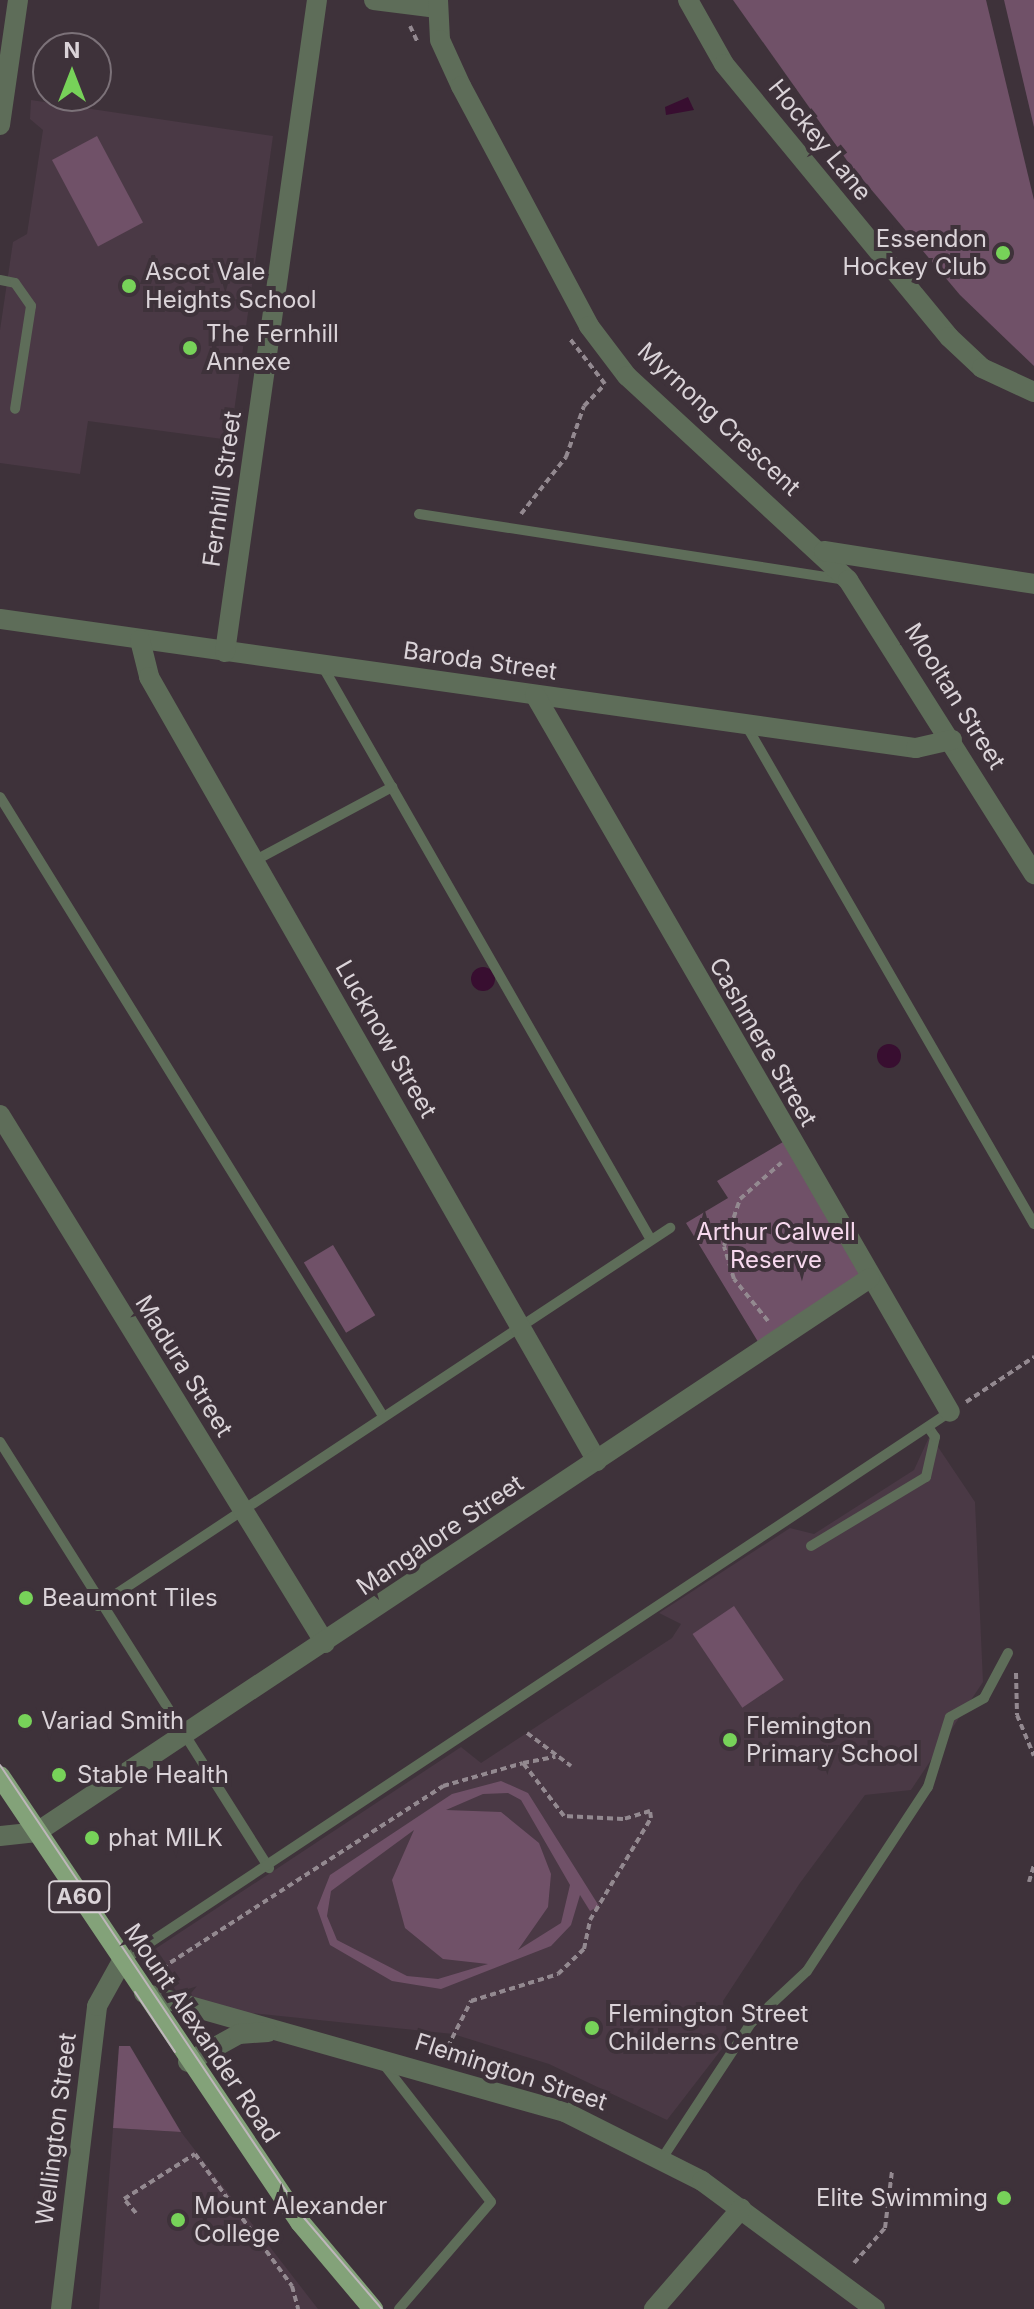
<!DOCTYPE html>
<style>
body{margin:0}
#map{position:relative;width:1034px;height:2309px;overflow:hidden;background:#3e323a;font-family:Inter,sans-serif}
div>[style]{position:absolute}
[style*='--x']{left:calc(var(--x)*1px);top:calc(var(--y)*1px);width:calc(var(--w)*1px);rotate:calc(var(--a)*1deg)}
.built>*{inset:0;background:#4a3945}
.green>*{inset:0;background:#705168;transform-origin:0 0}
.water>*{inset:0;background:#380e30}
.round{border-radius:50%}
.path>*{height:4px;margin-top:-2px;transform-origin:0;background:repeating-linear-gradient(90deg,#938990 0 6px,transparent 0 10px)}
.service>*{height:10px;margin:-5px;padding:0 5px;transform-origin:5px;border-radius:5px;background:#5e6d59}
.minor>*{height:20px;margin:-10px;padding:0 10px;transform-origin:10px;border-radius:10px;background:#5e6d59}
.tertiary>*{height:20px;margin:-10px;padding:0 10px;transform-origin:10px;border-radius:10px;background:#5e6d59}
.primary>*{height:20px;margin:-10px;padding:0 10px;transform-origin:10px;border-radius:10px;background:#83a279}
.tram>*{height:2px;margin:-1px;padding:0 1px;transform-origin:1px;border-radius:1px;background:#beb6bb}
.dots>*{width:22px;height:22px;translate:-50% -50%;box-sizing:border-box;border:4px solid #3e323a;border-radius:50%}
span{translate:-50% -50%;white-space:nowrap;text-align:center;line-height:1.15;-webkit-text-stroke:8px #3e323a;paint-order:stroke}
.shield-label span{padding:2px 6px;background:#3e323a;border:2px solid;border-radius:6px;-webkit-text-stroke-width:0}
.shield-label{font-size:22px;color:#dad3d8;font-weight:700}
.street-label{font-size:24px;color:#dad3d8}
.poi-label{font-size:24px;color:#dad3d8}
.right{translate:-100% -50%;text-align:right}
.left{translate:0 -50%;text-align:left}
.park-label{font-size:24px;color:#f7d8ee}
.north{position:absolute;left:32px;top:32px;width:80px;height:80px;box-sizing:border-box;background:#3e323a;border:2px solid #7c7279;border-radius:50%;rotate:0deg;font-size:22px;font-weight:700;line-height:32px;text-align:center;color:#dad3d8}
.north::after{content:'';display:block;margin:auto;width:28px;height:36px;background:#77d259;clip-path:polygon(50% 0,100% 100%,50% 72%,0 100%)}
</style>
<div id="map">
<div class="built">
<i style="clip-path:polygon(31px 100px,273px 136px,230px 440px,88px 421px,80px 474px,0 463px,0 330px,13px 242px,27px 234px,43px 130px,30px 119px)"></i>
<i style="clip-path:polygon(930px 1435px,975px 1502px,983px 1682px,911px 1790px,865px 1795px,800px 1883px,723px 2001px,728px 2041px,667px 2120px,549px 2064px,453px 2034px,185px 2006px,152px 1951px,461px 1747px,481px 1763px,672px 1638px,681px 1624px,659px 1613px,790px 1528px,814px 1534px,914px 1470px)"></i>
<i style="clip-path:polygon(113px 2128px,181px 2132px,318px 2309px,99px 2309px)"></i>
</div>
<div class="green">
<i style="clip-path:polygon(733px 0,986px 0,1034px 200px,1034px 366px,960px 295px,848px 162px)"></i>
<i style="clip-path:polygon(1004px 0,1034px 0,1034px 127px)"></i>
<i style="left:97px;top:136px;width:98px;height:51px;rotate:62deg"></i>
<i style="clip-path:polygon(788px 1139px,870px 1278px,763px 1350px,686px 1223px,728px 1198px,717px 1181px)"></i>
<i style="left:333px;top:1245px;width:82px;height:34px;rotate:59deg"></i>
<i style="left:734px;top:1606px;width:89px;height:50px;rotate:56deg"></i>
<i style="clip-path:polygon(evenodd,501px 1781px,528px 1793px,599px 1906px,590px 1911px,580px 1895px,571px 1925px,551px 1946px,441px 1989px,392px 1981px,330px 1945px,317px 1908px,330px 1875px,452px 1794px,501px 1781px,508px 1793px,521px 1800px,570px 1885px,561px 1923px,518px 1950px,548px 1907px,551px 1874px,539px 1843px,501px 1812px,446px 1810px,483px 1794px,508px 1793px,501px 1781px,414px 1830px,392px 1880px,405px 1928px,443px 1959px,488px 1964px,438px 1979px,407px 1976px,337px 1940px,327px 1916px,331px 1891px,414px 1830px)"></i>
<i style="clip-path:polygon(119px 2046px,130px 2046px,181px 2132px,113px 2128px)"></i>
</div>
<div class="water">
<i style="clip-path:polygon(688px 97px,694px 110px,666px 115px,665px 107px)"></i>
<i class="round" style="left:471px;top:967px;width:24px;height:24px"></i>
<i class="round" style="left:877px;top:1044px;width:24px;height:24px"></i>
</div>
<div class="path">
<i style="--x:410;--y:26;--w:19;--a:65"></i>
<i style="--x:521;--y:514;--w:73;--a:-51.7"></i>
<i style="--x:566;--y:457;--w:54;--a:-70.6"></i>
<i style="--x:584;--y:406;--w:30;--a:-46"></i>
<i style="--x:605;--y:384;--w:57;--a:-127.9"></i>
<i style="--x:768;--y:1321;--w:54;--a:-129"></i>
<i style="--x:734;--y:1279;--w:34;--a:-107"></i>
<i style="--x:724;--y:1246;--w:50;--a:-71.2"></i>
<i style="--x:740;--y:1199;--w:55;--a:-41.3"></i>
<i style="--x:966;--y:1402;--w:82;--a:-33.5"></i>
<i style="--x:1016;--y:1673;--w:42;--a:88.6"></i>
<i style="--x:1017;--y:1715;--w:44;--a:67.5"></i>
<i style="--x:527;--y:1733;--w:55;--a:36.9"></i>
<i style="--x:1029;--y:1882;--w:18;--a:-74"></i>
<i style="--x:162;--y:1968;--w:335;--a:-32.9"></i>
<i style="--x:443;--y:1786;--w:83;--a:-16"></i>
<i style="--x:443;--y:2056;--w:62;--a:-63"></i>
<i style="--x:471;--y:2001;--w:91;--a:-17.2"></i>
<i style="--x:558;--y:1974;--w:36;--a:-44"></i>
<i style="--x:584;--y:1949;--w:30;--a:-78"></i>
<i style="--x:590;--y:1920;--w:119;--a:-59.1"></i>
<i style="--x:651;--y:1818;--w:7;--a:-98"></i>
<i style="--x:650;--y:1811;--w:28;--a:163"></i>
<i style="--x:623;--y:1819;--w:59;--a:-177.1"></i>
<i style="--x:564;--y:1816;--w:67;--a:-127.7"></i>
<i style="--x:523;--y:1763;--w:33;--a:-11"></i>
<i style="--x:136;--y:2213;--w:18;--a:-131"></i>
<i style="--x:124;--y:2199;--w:84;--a:-32.4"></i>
<i style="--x:195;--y:2154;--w:164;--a:53.7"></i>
<i style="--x:292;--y:2286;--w:24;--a:75"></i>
<i style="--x:854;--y:2263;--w:47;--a:-48.5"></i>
<i style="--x:885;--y:2228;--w:57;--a:-83"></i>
</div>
<div class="service">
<i style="--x:0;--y:280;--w:15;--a:11"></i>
<i style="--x:15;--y:283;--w:28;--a:55"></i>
<i style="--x:31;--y:306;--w:104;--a:98.8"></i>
<i style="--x:419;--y:514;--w:426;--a:8.8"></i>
<i style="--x:323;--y:667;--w:660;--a:60.21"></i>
<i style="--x:746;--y:725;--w:576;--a:60.01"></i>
<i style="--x:0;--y:797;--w:728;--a:58.25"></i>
<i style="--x:254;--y:861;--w:157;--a:-28.2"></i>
<i style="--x:0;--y:1442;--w:504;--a:57.73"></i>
<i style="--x:811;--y:1546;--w:134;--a:-31"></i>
<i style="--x:926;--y:1477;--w:41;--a:-77.3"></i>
<i style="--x:935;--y:1437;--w:12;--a:-125"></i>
<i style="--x:98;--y:1606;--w:686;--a:-33.46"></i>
<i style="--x:122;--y:1961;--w:993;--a:-33.55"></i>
<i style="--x:382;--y:2062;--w:177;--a:52.1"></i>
<i style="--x:491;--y:2202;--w:141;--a:130.7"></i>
<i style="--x:663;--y:2157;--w:160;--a:-56.7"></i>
<i style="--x:751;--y:2023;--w:76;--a:-42.9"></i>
<i style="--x:807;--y:1971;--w:220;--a:-56.7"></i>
<i style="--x:928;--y:1787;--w:73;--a:-72.6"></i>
<i style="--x:950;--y:1717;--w:39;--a:-29"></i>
<i style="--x:984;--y:1698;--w:51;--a:-61.9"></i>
</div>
<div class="minor">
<i style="--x:374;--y:0;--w:64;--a:7.2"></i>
<i style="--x:438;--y:0;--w:40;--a:87.1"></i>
<i style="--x:440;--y:40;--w:51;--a:65.5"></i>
<i style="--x:461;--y:86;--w:272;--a:61.9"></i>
<i style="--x:589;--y:326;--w:63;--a:52.8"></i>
<i style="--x:627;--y:376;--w:301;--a:42.7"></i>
<i style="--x:848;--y:580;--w:348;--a:57.7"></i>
<i style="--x:688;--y:0;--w:73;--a:60.6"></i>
<i style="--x:724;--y:64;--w:354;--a:50.5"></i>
<i style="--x:949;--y:337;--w:45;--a:43.2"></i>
<i style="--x:982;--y:368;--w:57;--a:24.8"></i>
<i style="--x:0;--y:125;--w:126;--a:-81.8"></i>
<i style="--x:824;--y:551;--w:213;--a:8.9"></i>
<i style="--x:0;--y:619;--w:925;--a:8.02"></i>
<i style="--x:916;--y:748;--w:37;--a:-13"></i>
<i style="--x:140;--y:640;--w:38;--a:76"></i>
<i style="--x:149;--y:677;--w:903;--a:60.26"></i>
<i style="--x:225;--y:652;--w:658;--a:-81.97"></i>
<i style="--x:535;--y:695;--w:828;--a:59.94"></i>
<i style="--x:0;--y:1115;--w:620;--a:58.39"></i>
<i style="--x:37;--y:1832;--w:1000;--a:-33.63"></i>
<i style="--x:144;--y:1993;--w:437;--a:15.8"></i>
<i style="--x:565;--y:2112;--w:153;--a:26.7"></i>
<i style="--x:702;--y:2181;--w:215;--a:36.5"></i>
<i style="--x:188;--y:2062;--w:58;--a:-28.8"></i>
<i style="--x:239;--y:2034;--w:29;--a:-4"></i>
<i style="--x:654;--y:2309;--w:133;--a:-49"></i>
</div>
<div class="tertiary">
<i style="--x:0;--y:1836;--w:37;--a:-6"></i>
<i style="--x:61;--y:2309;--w:305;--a:-83.2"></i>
<i style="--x:97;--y:2006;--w:51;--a:-60.9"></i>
</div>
<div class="primary">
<i style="--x:0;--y:1776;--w:538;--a:56.07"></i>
<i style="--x:300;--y:2222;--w:114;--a:50"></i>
</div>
<div class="tram">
<i style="--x:0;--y:1765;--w:547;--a:56.11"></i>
<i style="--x:305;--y:2219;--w:118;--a:49.5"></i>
<i style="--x:135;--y:1992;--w:72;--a:56.3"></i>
</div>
<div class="dots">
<i style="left:1003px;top:253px;background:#77d259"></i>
<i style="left:129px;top:286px;background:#77d259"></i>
<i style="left:190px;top:348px;background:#77d259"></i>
<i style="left:26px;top:1598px;background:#77d259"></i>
<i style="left:25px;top:1721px;background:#77d259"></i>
<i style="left:730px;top:1740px;background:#77d259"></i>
<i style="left:59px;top:1775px;background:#77d259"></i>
<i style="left:92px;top:1838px;background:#77d259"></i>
<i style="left:592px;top:2028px;background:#77d259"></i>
<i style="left:1004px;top:2198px;background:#77d259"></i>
<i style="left:178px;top:2220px;background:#77d259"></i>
</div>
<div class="shield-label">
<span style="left:79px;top:1897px">A60</span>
</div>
<div class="street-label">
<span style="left:820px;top:140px;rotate:51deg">Hockey Lane</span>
<span style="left:719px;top:419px;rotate:43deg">Myrnong Crescent</span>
<span style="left:222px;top:489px;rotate:-82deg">Fernhill Street</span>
<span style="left:480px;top:661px;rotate:8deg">Baroda Street</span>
<span style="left:955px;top:696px;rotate:58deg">Mooltan Street</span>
<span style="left:386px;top:1039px;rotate:60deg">Lucknow Street</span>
<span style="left:763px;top:1042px;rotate:60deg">Cashmere Street</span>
<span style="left:184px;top:1366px;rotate:58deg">Madura Street</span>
<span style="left:440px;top:1535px;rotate:-34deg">Mangalore Street</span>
<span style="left:202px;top:2033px;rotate:56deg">Mount Alexander Road</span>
<span style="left:511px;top:2072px;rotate:18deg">Flemington Street</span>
<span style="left:56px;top:2129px;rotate:-83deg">Wellington Street</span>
</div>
<div class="poi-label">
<span class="right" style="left:987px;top:253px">Essendon<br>Hockey Club</span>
<span class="left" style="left:145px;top:286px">Ascot Vale<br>Heights School</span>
<span class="left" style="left:206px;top:348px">The Fernhill<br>Annexe</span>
<span class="left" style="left:42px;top:1598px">Beaumont Tiles</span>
<span class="left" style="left:41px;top:1721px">Variad Smith</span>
<span class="left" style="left:746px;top:1740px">Flemington<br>Primary School</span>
<span class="left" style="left:77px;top:1775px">Stable Health</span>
<span class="left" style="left:108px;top:1838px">phat MILK</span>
<span class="left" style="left:608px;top:2028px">Flemington Street<br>Childerns Centre</span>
<span class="right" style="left:988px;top:2198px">Elite Swimming</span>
<span class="left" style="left:194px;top:2220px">Mount Alexander<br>College</span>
</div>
<div class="park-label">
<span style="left:776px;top:1246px">Arthur Calwell<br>Reserve</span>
</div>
<div class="north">N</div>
</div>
